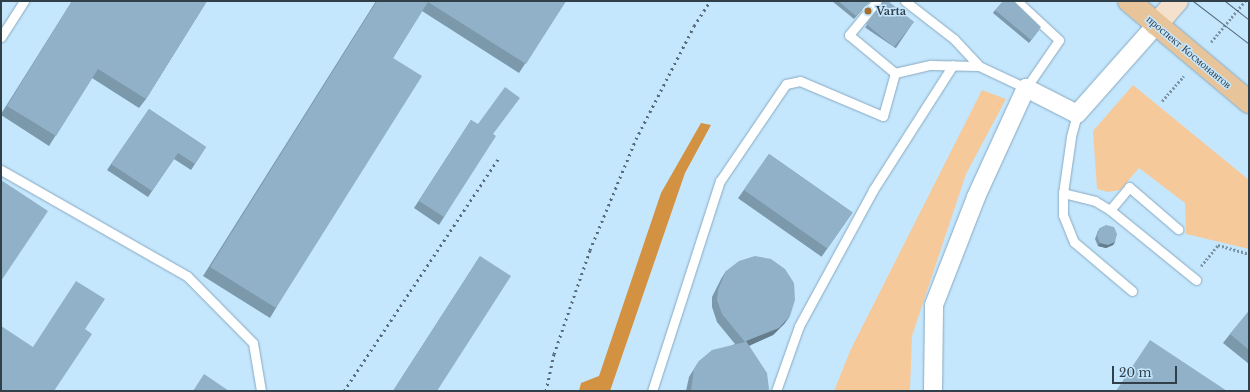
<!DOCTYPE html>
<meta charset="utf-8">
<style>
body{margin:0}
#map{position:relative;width:1250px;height:392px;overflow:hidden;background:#c4e7fe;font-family:"Libre Baskerville",serif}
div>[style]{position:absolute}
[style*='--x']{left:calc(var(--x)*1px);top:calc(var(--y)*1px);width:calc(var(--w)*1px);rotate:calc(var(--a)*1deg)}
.green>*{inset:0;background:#f6c99a}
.forest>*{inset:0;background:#d39142}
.path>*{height:2.5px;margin-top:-1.25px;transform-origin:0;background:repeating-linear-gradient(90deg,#7c94a4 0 2px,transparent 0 4px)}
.roads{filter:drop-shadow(0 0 1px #89a9bf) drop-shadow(0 0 1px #89a9bf)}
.service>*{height:9px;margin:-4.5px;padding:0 4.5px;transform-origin:4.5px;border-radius:4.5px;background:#fff}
.minor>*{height:18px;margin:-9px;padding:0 9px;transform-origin:9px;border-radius:9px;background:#fff}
.secondary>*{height:22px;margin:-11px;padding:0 11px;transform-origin:11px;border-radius:11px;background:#f4e1cd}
.primary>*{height:22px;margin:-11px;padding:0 11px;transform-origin:11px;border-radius:11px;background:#e8c49a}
.tram>*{height:1px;margin:-0.5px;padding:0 0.5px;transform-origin:0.5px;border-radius:0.5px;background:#596c79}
.rail>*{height:3px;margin-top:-1.5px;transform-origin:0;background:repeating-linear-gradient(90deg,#596c79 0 2px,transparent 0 6px)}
.wall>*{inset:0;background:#7c98ab;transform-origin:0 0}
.shaded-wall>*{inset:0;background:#657c8b}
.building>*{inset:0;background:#90b1c7;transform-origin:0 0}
.dots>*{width:11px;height:11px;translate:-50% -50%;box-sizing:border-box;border:2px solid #c4e7fe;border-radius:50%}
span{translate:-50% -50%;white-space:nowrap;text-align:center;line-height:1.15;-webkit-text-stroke:3px #c4e7fe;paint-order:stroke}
.poi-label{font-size:11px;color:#313f48;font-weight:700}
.left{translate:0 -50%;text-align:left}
.street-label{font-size:11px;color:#313f48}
.frame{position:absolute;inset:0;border:2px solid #313f48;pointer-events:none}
.scale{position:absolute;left:1112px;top:366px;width:65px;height:18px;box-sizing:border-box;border:2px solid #313f48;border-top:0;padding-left:5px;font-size:12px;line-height:14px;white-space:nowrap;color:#313f48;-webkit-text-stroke:3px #c4e7fe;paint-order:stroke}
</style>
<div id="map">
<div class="green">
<i style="clip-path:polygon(1133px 85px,1249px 180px,1249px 249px,1186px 234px,1185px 203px,1139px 168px,1120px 190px,1108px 192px,1097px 189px,1093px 131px)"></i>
<i style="clip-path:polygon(982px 90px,1006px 99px,966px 174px,912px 336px,910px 391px,834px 391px,850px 351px)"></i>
</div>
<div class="forest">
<i style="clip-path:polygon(701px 123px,711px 125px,685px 173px,610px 391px,579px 391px,581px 383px,599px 376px,661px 193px)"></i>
</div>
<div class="path">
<i style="--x:1211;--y:42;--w:53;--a:-50.3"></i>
<i style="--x:1162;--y:101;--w:33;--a:-49"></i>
<i style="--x:1201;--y:266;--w:27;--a:-51"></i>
<i style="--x:1218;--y:245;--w:32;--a:16"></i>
</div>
<div class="roads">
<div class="service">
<i style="--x:877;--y:1;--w:44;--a:129.5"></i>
<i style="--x:849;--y:35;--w:60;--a:39.6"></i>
<i style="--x:895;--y:73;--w:37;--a:-13"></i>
<i style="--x:931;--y:65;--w:48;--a:1.2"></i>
<i style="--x:979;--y:66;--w:52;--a:25.1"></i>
<i style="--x:1026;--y:88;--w:58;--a:-55.5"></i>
<i style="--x:1059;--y:40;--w:57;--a:-137.1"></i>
<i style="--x:905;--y:1;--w:62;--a:37.8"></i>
<i style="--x:954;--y:39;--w:37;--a:47"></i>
<i style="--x:1;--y:37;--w:43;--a:-57.4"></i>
<i style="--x:1077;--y:114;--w:24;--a:105"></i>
<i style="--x:1071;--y:137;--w:57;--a:98.1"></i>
<i style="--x:1063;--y:193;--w:33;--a:14"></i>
<i style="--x:1095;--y:201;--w:17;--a:31"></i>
<i style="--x:1110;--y:210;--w:111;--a:39.1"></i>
<i style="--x:1;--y:170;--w:214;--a:29.7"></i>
<i style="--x:187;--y:276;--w:94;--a:45.4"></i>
<i style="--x:253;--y:343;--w:49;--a:80.5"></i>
<i style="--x:1063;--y:193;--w:22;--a:90"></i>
<i style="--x:1063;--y:215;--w:29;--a:68"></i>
<i style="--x:1074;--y:242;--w:76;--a:40.2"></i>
<i style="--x:1110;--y:210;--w:30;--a:-50"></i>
<i style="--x:1129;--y:187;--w:65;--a:40.6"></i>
<i style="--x:652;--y:391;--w:221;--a:-72.1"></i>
<i style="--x:720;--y:181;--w:117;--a:-55.8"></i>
<i style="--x:786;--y:84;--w:14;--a:-12"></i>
<i style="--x:800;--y:81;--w:90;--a:22.9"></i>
<i style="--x:883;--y:116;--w:45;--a:-74.4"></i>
<i style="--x:776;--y:391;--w:69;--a:-70.5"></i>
<i style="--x:799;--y:326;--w:155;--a:-61.4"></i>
<i style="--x:873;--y:190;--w:148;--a:-57.4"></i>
</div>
<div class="minor">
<i style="--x:933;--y:391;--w:86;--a:-89.3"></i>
<i style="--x:934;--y:305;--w:116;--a:-68.7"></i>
<i style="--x:976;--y:197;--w:120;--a:-65.4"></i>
<i style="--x:1026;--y:88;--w:57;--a:27"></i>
<i style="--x:1077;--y:114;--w:119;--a:-48.4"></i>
</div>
<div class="secondary">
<i style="--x:1156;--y:25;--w:32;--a:-49"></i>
</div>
<div class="primary">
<i style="--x:1129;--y:1;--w:157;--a:40.1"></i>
</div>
</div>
<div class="tram">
<i style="--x:1193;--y:1;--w:71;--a:37.5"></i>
<i style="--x:1225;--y:1;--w:31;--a:38"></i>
</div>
<div class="rail">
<i style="--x:344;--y:391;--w:280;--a:-56.4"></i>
<i style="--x:546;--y:391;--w:38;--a:-78"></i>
<i style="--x:554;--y:354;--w:110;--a:-70.9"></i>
<i style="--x:590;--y:250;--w:120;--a:-67.5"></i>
<i style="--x:636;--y:139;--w:127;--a:-62.8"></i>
<i style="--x:694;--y:26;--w:30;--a:-57"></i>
</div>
<div class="wall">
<i style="clip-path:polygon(72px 1px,207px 1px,146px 99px,139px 108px,92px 78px,49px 146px,1px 115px,1px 114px)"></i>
<i style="clip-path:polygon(376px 1px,566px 1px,519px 73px,422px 11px,393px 58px,276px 308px,270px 318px,203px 276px)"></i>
<i style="clip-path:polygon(832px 1px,870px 1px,854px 19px)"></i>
<i style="left:883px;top:1px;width:37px;height:32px;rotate:34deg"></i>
<i style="clip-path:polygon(995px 10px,1039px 30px,1029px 43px,993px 13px)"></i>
<i style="clip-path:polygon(149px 109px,206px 147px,191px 170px,174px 159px,148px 197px,107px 170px)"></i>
<i style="clip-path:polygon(471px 120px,493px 135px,444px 217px,439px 225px,414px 208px)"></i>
<i style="left:769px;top:154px;width:102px;height:54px;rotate:35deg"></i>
<i style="clip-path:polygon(1100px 228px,1115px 242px,1113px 245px,1106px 248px,1098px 246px,1095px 239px,1098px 231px)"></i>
<i style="clip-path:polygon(480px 256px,437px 391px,393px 391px,475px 264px)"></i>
<i style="clip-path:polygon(726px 271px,785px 323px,773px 335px,749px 346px,768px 391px,686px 391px,689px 377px,699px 361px,735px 344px,717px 322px,712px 307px,712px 297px,721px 279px)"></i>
<i style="clip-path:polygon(1249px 311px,1249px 364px,1223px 343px,1230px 334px)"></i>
</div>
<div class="shaded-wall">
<i style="clip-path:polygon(1115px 242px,1113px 245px,1106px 248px,1098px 246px,1100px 243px)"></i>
<i style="clip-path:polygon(790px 316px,785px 323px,773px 335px,741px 349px,746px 341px)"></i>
</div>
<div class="building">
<i style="clip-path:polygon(72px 1px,207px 1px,146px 99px,98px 69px,56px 136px,7px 106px)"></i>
<i style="clip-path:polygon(377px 1px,566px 1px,526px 64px,428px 2px,393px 58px,422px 76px,276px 308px,210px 267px)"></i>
<i style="clip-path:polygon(838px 1px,870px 1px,856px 16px)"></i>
<i style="clip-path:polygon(883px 1px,888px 1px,914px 22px,894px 47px,866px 24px)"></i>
<i style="clip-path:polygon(1003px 1px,1014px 1px,1041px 27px,1031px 40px,995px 10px)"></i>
<i style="clip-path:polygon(505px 87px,520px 98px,493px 134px,496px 136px,444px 217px,419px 201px,471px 120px,478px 124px)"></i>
<i style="clip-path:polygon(149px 109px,206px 147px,195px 164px,178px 153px,152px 191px,111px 164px)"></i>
<i style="left:769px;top:154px;width:102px;height:44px;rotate:35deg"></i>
<i style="clip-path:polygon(1px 180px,48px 211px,1px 281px)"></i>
<i style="clip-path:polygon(1106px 225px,1114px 227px,1117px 234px,1115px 242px,1108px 245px,1100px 243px,1097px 236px,1100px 228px)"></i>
<i style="clip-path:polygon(480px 256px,511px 276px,437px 391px,393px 391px)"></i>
<i style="clip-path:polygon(755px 256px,771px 259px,785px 269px,794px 283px,795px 300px,790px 316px,779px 328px,746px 341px,767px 373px,769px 389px,768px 391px,691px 391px,691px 390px,694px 369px,699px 361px,712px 350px,745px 342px,722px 314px,717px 300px,718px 290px,726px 271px,739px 261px)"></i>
<i style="clip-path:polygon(76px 281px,105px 299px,85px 329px,92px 334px,54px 391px,1px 391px,1px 326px,33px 347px)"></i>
<i style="clip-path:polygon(1249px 311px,1249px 350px,1230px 334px)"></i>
<i style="clip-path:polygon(1150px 340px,1227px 391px,1116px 391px)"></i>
<i style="clip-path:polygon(204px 374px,229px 391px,193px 391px)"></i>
</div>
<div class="dots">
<i style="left:868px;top:11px;background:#a56e2a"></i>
</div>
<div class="poi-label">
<span class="left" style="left:876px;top:11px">Varta</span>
</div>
<div class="street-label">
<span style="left:1189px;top:52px;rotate:40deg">проспект Космонавтов</span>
</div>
<div class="frame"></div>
<div class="scale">20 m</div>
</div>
